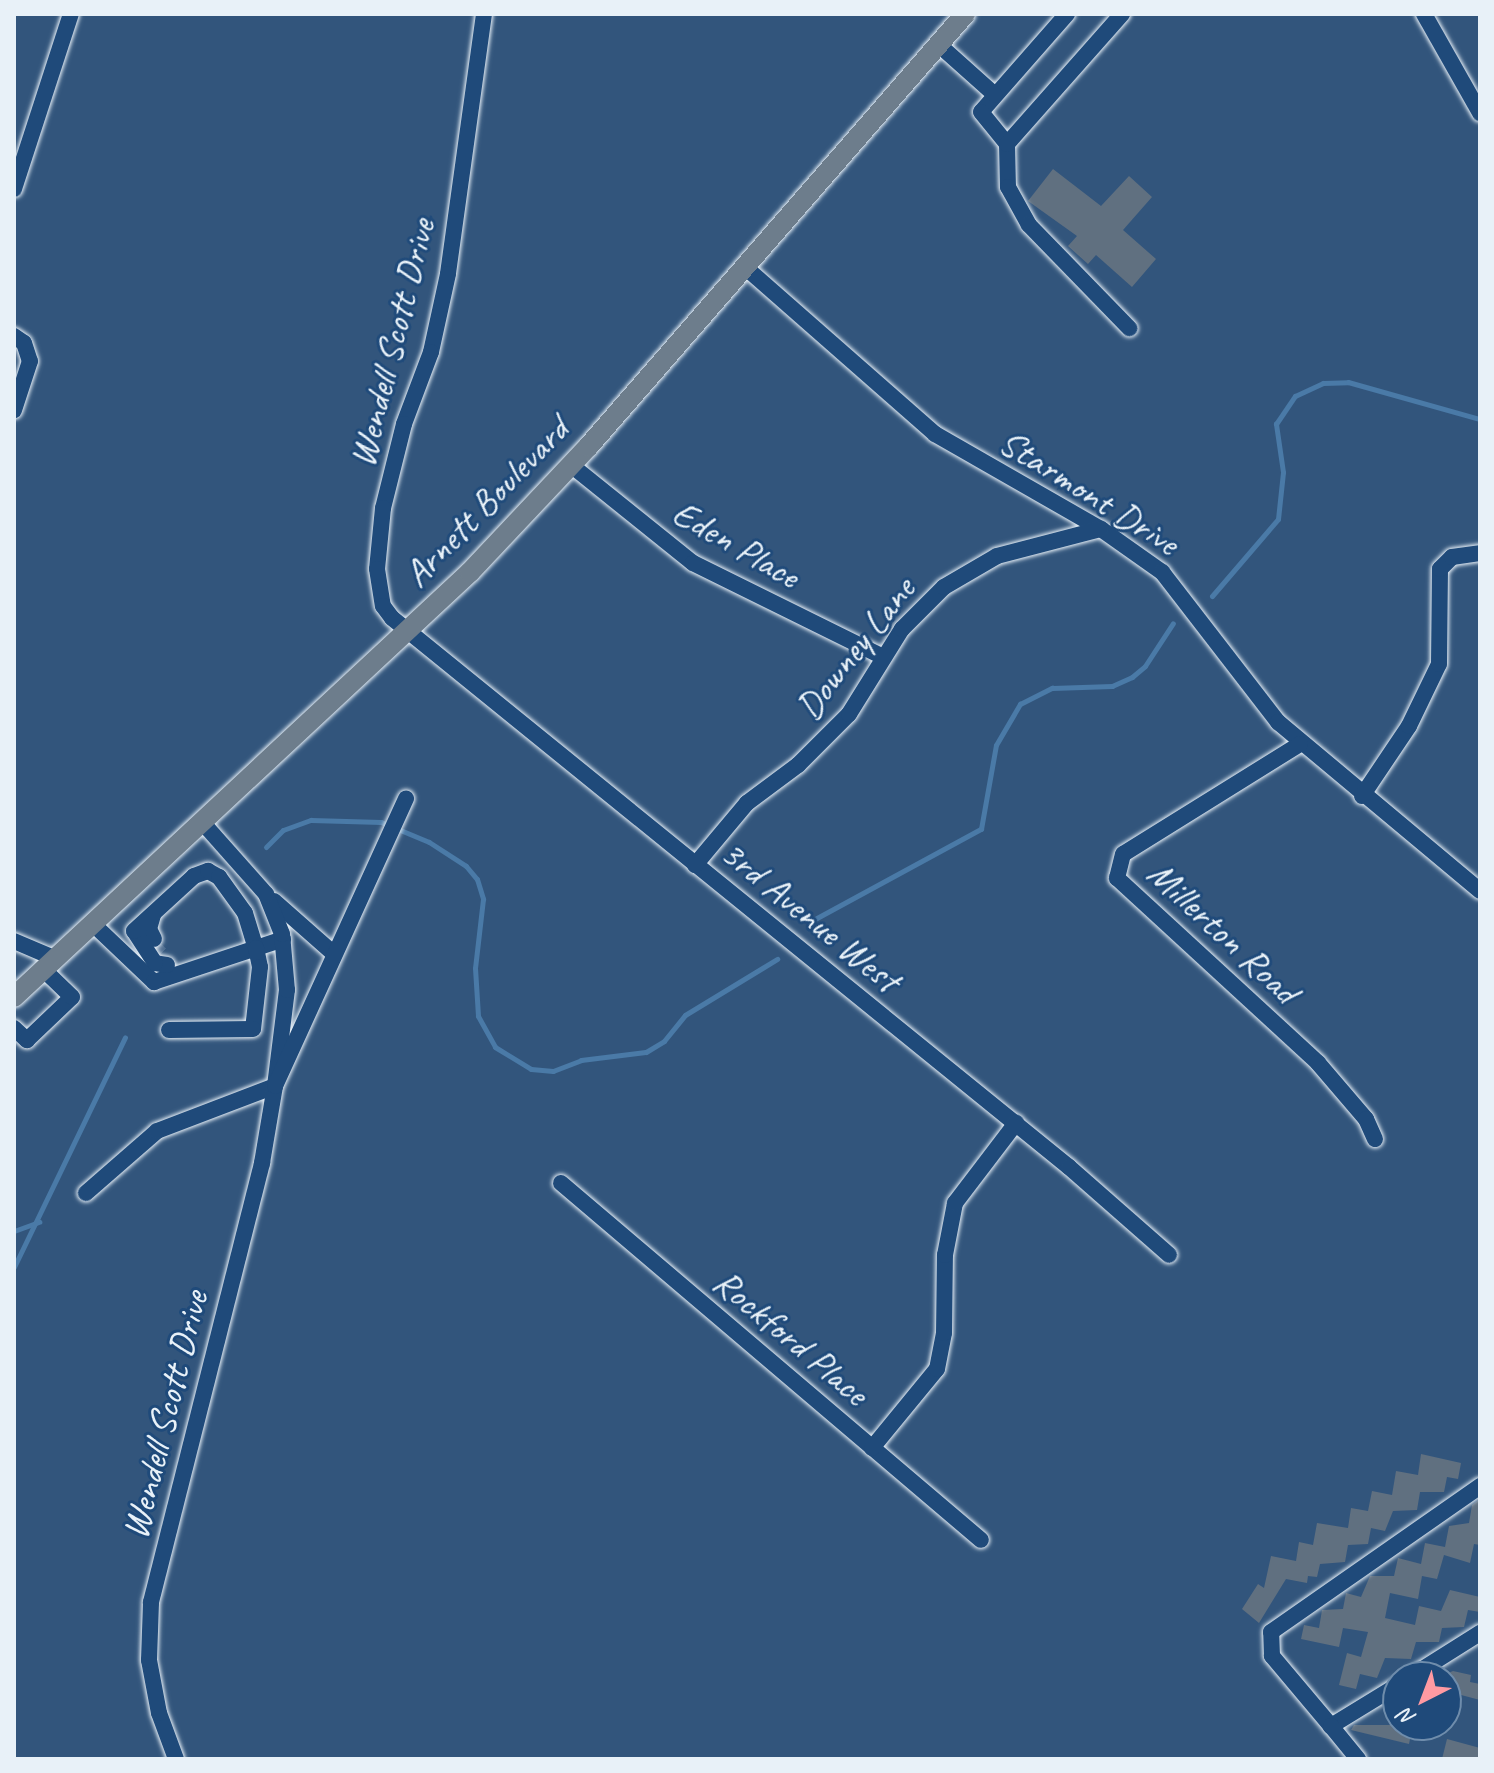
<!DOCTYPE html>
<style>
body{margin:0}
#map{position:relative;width:1494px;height:1773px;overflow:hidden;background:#32557c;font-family:Caveat,sans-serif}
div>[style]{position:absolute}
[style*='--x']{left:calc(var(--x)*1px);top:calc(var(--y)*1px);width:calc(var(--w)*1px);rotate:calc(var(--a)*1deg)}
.stream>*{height:5px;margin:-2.5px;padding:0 2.5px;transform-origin:2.5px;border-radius:2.5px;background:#4a7aa7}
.building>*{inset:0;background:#607080}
.minor-tunnel>*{height:16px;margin-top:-8px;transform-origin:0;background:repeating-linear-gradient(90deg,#4d6c8f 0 16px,transparent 0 24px)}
.roads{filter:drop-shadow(0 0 2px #e8f1f8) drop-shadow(0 0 2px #e8f1f8)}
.minor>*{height:16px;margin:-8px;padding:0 8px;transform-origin:8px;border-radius:8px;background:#1f4a7a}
.major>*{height:20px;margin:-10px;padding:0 10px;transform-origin:10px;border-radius:10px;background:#6d7d8c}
span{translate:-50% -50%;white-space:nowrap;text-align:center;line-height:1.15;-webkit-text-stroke:6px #1f4a7a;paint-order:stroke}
.street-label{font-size:38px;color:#e8f1f8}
.frame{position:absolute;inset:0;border:16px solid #e8f1f8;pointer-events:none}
.north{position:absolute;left:1382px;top:1661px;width:80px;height:80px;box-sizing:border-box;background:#1f4a7a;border:2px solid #6f8dac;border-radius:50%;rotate:222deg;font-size:22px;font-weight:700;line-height:32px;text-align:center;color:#e8f1f8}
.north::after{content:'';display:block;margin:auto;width:28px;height:36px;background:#ff9aa2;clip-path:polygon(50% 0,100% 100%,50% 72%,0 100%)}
</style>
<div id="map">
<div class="stream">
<i style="--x:1212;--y:596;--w:101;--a:-49.4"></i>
<i style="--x:1278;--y:519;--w:47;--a:-83.9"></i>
<i style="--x:1283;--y:472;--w:49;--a:-98.3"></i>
<i style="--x:1276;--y:424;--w:34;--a:-56"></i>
<i style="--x:1295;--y:396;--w:31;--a:-25"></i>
<i style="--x:1323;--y:383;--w:25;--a:-2"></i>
<i style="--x:1348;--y:382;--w:137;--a:15.7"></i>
<i style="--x:266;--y:847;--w:24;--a:-45"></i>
<i style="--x:283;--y:830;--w:30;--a:-20"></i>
<i style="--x:311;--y:820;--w:70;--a:1.6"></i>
<i style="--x:381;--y:822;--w:52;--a:22.6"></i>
<i style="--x:429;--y:842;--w:44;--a:33"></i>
<i style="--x:466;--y:866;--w:17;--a:50"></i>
<i style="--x:477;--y:879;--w:21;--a:73"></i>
<i style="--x:483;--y:899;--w:69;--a:96.6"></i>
<i style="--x:475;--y:968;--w:48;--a:86.4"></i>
<i style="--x:478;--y:1016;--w:35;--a:61"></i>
<i style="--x:495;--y:1047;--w:42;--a:31.4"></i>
<i style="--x:531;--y:1069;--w:22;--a:5"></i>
<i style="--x:553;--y:1071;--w:30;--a:-21"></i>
<i style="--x:581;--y:1060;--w:65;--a:-7"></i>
<i style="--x:646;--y:1052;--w:21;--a:-31"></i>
<i style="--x:664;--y:1041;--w:33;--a:-51"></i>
<i style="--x:685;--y:1015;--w:108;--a:-31.3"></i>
<i style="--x:815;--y:919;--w:189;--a:-28.5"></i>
<i style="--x:981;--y:829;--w:85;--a:-79.9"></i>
<i style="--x:996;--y:745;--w:48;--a:-59.7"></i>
<i style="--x:1020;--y:704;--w:36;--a:-27"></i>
<i style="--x:1052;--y:688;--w:60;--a:-1.9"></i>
<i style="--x:1112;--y:686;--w:22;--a:-24"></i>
<i style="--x:1132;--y:677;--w:17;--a:-40"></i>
<i style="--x:1145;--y:666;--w:51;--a:-56.9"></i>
<i style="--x:14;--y:1231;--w:27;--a:-20"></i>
<i style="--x:14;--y:1267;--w:255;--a:-64.2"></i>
</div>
<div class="building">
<i style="clip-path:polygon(1053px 169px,1101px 206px,1129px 176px,1152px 197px,1123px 230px,1156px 259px,1132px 287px,1096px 255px,1088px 264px,1068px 246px,1077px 236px,1028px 201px)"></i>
<i style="clip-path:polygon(1421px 1454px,1461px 1463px,1458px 1479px,1447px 1477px,1444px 1492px,1420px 1492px,1417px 1510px,1393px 1511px,1385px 1531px,1371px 1528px,1368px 1544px,1348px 1545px,1345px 1562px,1320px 1564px,1317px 1577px,1308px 1576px,1307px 1583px,1286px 1579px,1259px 1623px,1242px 1609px,1258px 1584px,1264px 1588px,1271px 1556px,1296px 1561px,1299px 1542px,1313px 1545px,1317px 1523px,1348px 1528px,1351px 1508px,1368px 1511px,1372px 1491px,1392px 1495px,1396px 1471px,1418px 1475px)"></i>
<i style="clip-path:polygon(1480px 1499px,1480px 1545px,1474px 1544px,1470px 1563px,1444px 1555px,1437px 1579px,1422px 1576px,1418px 1599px,1390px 1593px,1385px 1618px,1415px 1625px,1419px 1606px,1441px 1611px,1450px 1590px,1480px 1597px,1480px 1612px,1468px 1610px,1464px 1627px,1442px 1628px,1439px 1642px,1416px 1642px,1411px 1659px,1385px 1658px,1377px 1678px,1360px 1674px,1356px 1689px,1339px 1685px,1347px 1653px,1361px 1657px,1368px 1632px,1343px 1628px,1339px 1647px,1301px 1639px,1304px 1625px,1319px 1628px,1322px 1610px,1343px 1609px,1346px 1593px,1361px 1597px,1370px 1576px,1394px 1576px,1398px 1558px,1421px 1564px,1425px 1543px,1445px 1547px,1449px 1526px,1469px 1523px,1472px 1505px)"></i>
<i style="clip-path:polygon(1453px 1671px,1471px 1675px,1470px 1682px,1480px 1684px,1480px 1700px,1446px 1691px,1446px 1674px)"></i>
<i style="clip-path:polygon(1354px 1725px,1413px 1725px,1409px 1744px,1351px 1730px)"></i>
<i style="clip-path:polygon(1447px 1739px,1480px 1748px,1480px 1759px,1442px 1759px)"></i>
</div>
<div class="minor-tunnel">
<i style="--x:149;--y:943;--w:18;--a:45"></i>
</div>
<div class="roads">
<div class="minor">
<i style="--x:484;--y:14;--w:262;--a:97.9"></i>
<i style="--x:448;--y:274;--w:80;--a:102.3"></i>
<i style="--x:431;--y:352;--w:77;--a:110.6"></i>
<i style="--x:404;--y:424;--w:87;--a:104"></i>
<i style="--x:383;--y:508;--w:61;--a:95.6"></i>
<i style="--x:377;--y:569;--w:37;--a:81"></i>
<i style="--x:383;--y:606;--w:15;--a:53"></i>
<i style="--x:392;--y:618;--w:872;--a:39.04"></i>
<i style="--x:1069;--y:1167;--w:133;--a:41.3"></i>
<i style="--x:1067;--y:14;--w:130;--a:131.3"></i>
<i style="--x:981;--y:112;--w:41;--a:50.9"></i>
<i style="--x:1007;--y:144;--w:43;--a:88.7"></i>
<i style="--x:1008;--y:187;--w:43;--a:61.1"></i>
<i style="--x:1029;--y:225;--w:144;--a:45.8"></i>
<i style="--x:1424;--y:14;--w:114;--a:60.5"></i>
<i style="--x:938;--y:44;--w:76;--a:41.8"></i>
<i style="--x:1007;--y:144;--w:174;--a:-48.5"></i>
<i style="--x:14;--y:189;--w:184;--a:-72"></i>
<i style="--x:745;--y:267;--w:253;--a:41.3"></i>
<i style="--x:935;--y:434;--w:191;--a:29.8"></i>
<i style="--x:1101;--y:529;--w:75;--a:35.2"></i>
<i style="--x:1162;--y:572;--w:190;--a:52.3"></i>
<i style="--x:1278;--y:722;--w:263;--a:39.9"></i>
<i style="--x:14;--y:336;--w:12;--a:35"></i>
<i style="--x:24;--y:343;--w:19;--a:72"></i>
<i style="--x:30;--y:361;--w:52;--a:108.1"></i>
<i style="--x:571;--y:465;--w:156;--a:38.8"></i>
<i style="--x:693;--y:563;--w:212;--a:26.3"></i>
<i style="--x:1300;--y:744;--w:208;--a:148.1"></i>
<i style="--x:1123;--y:854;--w:25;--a:104"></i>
<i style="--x:1117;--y:878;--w:273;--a:42.6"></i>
<i style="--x:1318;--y:1063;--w:74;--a:49.4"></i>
<i style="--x:1366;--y:1119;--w:22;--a:66"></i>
<i style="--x:1362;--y:796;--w:84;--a:-56.1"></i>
<i style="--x:1409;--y:726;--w:69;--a:-64.2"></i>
<i style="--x:1439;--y:664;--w:95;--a:-89.4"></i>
<i style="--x:1440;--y:569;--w:17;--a:-45"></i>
<i style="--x:1452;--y:557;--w:28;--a:-8"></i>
<i style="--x:695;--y:865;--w:81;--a:-50"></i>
<i style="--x:747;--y:803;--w:64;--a:-36.7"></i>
<i style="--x:798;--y:765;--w:72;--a:-45"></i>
<i style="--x:849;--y:714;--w:100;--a:-58.1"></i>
<i style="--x:902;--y:629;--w:59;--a:-45"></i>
<i style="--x:944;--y:587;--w:61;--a:-30.3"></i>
<i style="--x:997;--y:556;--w:107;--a:-14.6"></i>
<i style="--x:274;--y:901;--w:79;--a:41.4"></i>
<i style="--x:153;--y:915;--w:15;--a:106"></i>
<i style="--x:149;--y:929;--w:11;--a:63"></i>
<i style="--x:92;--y:923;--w:86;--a:43.6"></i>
<i style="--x:154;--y:982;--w:136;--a:-18.4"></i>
<i style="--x:14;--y:941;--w:43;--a:23"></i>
<i style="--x:167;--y:965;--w:12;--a:-171"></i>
<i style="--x:155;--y:963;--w:38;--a:-123"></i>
<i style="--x:134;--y:931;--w:81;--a:-42.5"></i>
<i style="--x:194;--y:876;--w:15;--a:-20"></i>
<i style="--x:208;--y:871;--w:13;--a:29"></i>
<i style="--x:219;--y:877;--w:44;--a:54.2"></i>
<i style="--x:245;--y:913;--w:37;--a:73"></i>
<i style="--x:256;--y:948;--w:19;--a:78"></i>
<i style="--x:260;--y:967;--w:62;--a:96.4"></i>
<i style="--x:253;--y:1029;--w:84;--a:179.3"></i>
<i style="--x:14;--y:1028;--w:18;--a:43"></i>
<i style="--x:27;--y:1040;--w:62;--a:-43.7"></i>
<i style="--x:72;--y:997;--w:40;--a:-136"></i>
<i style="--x:561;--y:1183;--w:551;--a:40.36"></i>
<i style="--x:86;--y:1193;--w:94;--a:-41.1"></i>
<i style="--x:157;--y:1131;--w:126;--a:-20.9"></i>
<i style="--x:275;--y:1086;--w:97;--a:-82.9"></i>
<i style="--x:287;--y:990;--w:56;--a:-95.1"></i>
<i style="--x:282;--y:934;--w:43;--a:-111.8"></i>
<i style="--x:266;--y:894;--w:96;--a:-131.6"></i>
<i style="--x:872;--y:1448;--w:102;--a:-50.6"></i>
<i style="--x:937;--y:1369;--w:37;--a:-79"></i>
<i style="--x:944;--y:1333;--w:78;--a:-89.3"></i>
<i style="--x:945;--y:1255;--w:53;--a:-79.1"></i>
<i style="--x:955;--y:1203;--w:101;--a:-52.7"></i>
<i style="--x:1410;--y:1677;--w:83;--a:-32.2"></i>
<i style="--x:1398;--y:1685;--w:79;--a:148.5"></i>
<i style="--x:1331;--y:1726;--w:92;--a:-130.1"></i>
<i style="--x:1272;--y:1656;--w:24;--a:-92"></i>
<i style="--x:1271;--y:1632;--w:255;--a:-34.9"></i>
<i style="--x:1331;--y:1726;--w:43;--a:50.7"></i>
<i style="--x:176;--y:1759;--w:49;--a:-110.3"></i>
<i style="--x:159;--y:1713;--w:54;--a:-100.7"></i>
<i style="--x:149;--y:1660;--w:58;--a:-88"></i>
<i style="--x:151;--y:1602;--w:453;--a:-75.8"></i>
<i style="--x:262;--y:1163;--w:78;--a:-80.4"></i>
<i style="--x:275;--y:1086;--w:316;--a:-65.5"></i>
</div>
<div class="major">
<i style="--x:14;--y:997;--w:623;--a:-42.98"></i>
<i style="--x:470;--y:572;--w:172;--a:-46.7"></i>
<i style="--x:588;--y:447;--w:574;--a:-48.95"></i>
</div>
</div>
<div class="street-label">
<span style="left:392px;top:343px;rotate:-76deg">Wendell Scott Drive</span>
<span style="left:1089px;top:492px;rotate:32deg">Starmont Drive</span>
<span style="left:486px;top:502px;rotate:-46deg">Arnett Boulevard</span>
<span style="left:736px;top:544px;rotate:30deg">Eden Place</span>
<span style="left:855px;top:648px;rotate:-52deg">Downey Lane</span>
<span style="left:810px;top:916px;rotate:39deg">3rd Avenue West</span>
<span style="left:1223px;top:932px;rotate:43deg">Millerton Road</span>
<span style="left:791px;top:1337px;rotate:40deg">Rockford Place</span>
<span style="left:165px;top:1415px;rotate:-76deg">Wendell Scott Drive</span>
</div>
<div class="frame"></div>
<div class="north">N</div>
</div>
